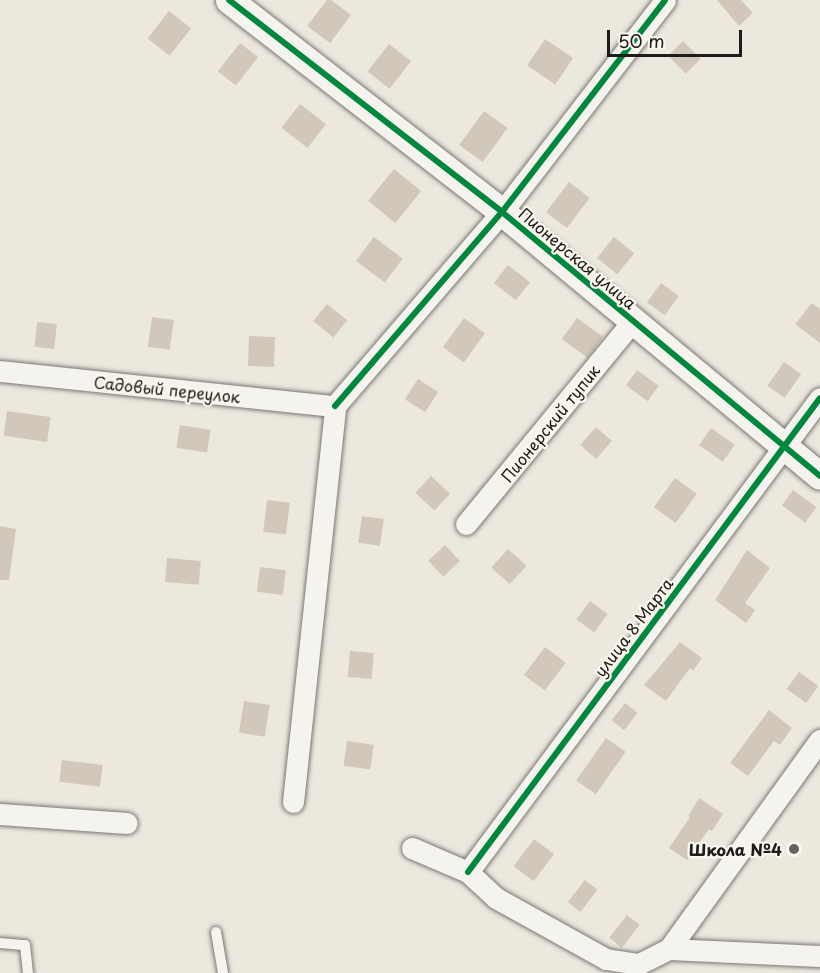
<!DOCTYPE html>
<meta charset="utf-8">
<style>
body{margin:0}
#map{position:relative;width:820px;height:973px;overflow:hidden;background:#ede8de;font-family:"Playpen Sans",sans-serif}
div>[style]{position:absolute}
[style*='--x']{left:calc(var(--x)*1px);top:calc(var(--y)*1px);width:calc(var(--w)*1px);rotate:calc(var(--a)*1deg)}
.building>*{inset:0;background:#d1c8bb;transform-origin:0 0}
.roads{filter:drop-shadow(0 0 2px #7a7873) drop-shadow(0 0 2px #7a7873)}
.service>*{height:10px;margin:-5px;padding:0 5px;transform-origin:5px;border-radius:5px;background:#f5f3ee}
.minor>*{height:21px;margin:-10.5px;padding:0 10.5px;transform-origin:10.5px;border-radius:10.5px;background:#f5f3ee}
.tertiary>*{height:27px;margin:-13.5px;padding:0 13.5px;transform-origin:13.5px;border-radius:13.5px;background:#f5f3ee}
.cycleway>*{height:6px;margin:-3px;padding:0 3px;transform-origin:3px;border-radius:3px;background:#00873e}
.dots>*{width:16px;height:16px;translate:-50% -50%;box-sizing:border-box;border:3px solid #fbf7ec;border-radius:50%}
span{translate:-50% -50%;white-space:nowrap;text-align:center;line-height:1.15;-webkit-text-stroke:4.5px #fbf7ec;paint-order:stroke}
.street-label{font-size:16px;color:#1c1c1c}
.poi-label{font-size:16px;color:#1c1c1c;font-weight:700}
.right{translate:-100% -50%;text-align:right}
.scale{position:absolute;left:607px;top:30px;width:135px;height:27px;box-sizing:border-box;border:3px solid #1c1c1c;border-top:0;padding-left:8px;font-size:18px;line-height:21px;white-space:nowrap;color:#1c1c1c;-webkit-text-stroke:4px #fbf7ec;paint-order:stroke}
</style>
<div id="map">
<div class="building">
<i style="clip-path:polygon(327px 0,331px 0,351px 15px,330px 43px,307px 26px)"></i>
<i style="clip-path:polygon(717px 0,741px 0,753px 13px,739px 26px)"></i>
<i style="left:169px;top:11px;width:28px;height:35px;rotate:38deg"></i>
<i style="left:545px;top:39px;width:34px;height:32px;rotate:34deg"></i>
<i style="left:683px;top:41px;width:25px;height:21px;rotate:45deg"></i>
<i style="left:240px;top:43px;width:23px;height:36px;rotate:38deg"></i>
<i style="left:389px;top:44px;width:28px;height:35px;rotate:38deg"></i>
<i style="left:300px;top:104px;width:33px;height:30px;rotate:38deg"></i>
<i style="left:484px;top:111px;width:29px;height:42px;rotate:36deg"></i>
<i style="left:394px;top:169px;width:35px;height:41px;rotate:39deg"></i>
<i style="left:569px;top:182px;width:26px;height:38px;rotate:37deg"></i>
<i style="left:374px;top:237px;width:36px;height:30px;rotate:37deg"></i>
<i style="left:614px;top:237px;width:26px;height:27px;rotate:39deg"></i>
<i style="left:508px;top:265px;width:28px;height:23px;rotate:38deg"></i>
<i style="left:661px;top:283px;width:22px;height:24px;rotate:36deg"></i>
<i style="clip-path:polygon(812px 303px,820px 309px,820px 343px,795px 324px)"></i>
<i style="left:327px;top:304px;width:26px;height:22px;rotate:39deg"></i>
<i style="left:152px;top:317px;width:22px;height:30px;rotate:8deg"></i>
<i style="left:464px;top:318px;width:26px;height:36px;rotate:36deg"></i>
<i style="left:577px;top:318px;width:32px;height:26px;rotate:36deg"></i>
<i style="left:37px;top:322px;width:20px;height:25px;rotate:6deg"></i>
<i style="left:249px;top:336px;width:26px;height:30px;rotate:2deg"></i>
<i style="left:784px;top:362px;width:21px;height:29px;rotate:35deg"></i>
<i style="left:637px;top:370px;width:27px;height:19px;rotate:36deg"></i>
<i style="left:418px;top:379px;width:24px;height:24px;rotate:33deg"></i>
<i style="left:7px;top:411px;width:44px;height:25px;rotate:8deg"></i>
<i style="left:180px;top:425px;width:31px;height:23px;rotate:9deg"></i>
<i style="left:596px;top:427px;width:21px;height:24px;rotate:41deg"></i>
<i style="left:711px;top:428px;width:29px;height:21px;rotate:35deg"></i>
<i style="left:431px;top:476px;width:26px;height:23px;rotate:43deg"></i>
<i style="left:675px;top:478px;width:27px;height:36px;rotate:36deg"></i>
<i style="left:793px;top:490px;width:29px;height:19px;rotate:36deg"></i>
<i style="left:267px;top:500px;width:23px;height:32px;rotate:7deg"></i>
<i style="left:362px;top:516px;width:22px;height:27px;rotate:8deg"></i>
<i style="clip-path:polygon(0 526px,16px 529px,9px 580px,0 580px)"></i>
<i style="left:445px;top:545px;width:22px;height:23px;rotate:47deg"></i>
<i style="left:508px;top:549px;width:25px;height:25px;rotate:42deg"></i>
<i style="clip-path:polygon(747px 550px,770px 568px,745px 603px,755px 610px,746px 623px,715px 600px)"></i>
<i style="left:167px;top:558px;width:34px;height:24px;rotate:5deg"></i>
<i style="left:260px;top:567px;width:26px;height:25px;rotate:7deg"></i>
<i style="left:590px;top:601px;width:22px;height:23px;rotate:36deg"></i>
<i style="clip-path:polygon(680px 642px,702px 658px,693px 671px,690px 668px,666px 701px,644px 685px)"></i>
<i style="left:545px;top:647px;width:26px;height:35px;rotate:37deg"></i>
<i style="left:350px;top:651px;width:24px;height:26px;rotate:5deg"></i>
<i style="left:799px;top:672px;width:24px;height:21px;rotate:36deg"></i>
<i style="left:244px;top:701px;width:26px;height:32px;rotate:9deg"></i>
<i style="left:625px;top:703px;width:16px;height:22px;rotate:38deg"></i>
<i style="clip-path:polygon(769px 710px,792px 728px,780px 745px,774px 741px,748px 776px,730px 763px)"></i>
<i style="left:606px;top:738px;width:24px;height:52px;rotate:35deg"></i>
<i style="left:347px;top:741px;width:27px;height:25px;rotate:8deg"></i>
<i style="left:62px;top:760px;width:41px;height:22px;rotate:7deg"></i>
<i style="clip-path:polygon(699px 798px,723px 814px,712px 831px,709px 829px,687px 860px,669px 848px,690px 817px,688px 816px)"></i>
<i style="left:534px;top:839px;width:25px;height:34px;rotate:37deg"></i>
<i style="left:585px;top:880px;width:16px;height:28px;rotate:38deg"></i>
<i style="left:627px;top:915px;width:16px;height:29px;rotate:38deg"></i>
</div>
<div class="roads">
<div class="service">
<i style="--x:216;--y:932;--w:42;--a:80.3"></i>
<i style="--x:0;--y:943;--w:25;--a:5"></i>
<i style="--x:25;--y:945;--w:28;--a:84"></i>
</div>
<div class="minor">
<i style="--x:0;--y:371;--w:337;--a:6"></i>
<i style="--x:335;--y:406;--w:256;--a:-49.3"></i>
<i style="--x:502;--y:212;--w:267;--a:-52.4"></i>
<i style="--x:466;--y:524;--w:263;--a:-50.6"></i>
<i style="--x:293;--y:802;--w:398;--a:-83.9"></i>
<i style="--x:0;--y:814;--w:127;--a:4.1"></i>
<i style="--x:412;--y:848;--w:61;--a:23.2"></i>
<i style="--x:468;--y:872;--w:38;--a:43"></i>
<i style="--x:496;--y:898;--w:126;--a:29"></i>
<i style="--x:606;--y:959;--w:33;--a:9"></i>
<i style="--x:639;--y:964;--w:34;--a:-27"></i>
<i style="--x:669;--y:949;--w:151;--a:2.7"></i>
<i style="--x:468;--y:872;--w:590;--a:-53.4"></i>
<i style="--x:669;--y:949;--w:258;--a:-54.2"></i>
</div>
<div class="tertiary">
<i style="--x:229;--y:0;--w:346;--a:37.8"></i>
<i style="--x:502;--y:212;--w:413;--a:39.7"></i>
</div>
</div>
<div class="cycleway">
<i style="--x:229;--y:0;--w:346;--a:37.8"></i>
<i style="--x:502;--y:212;--w:413;--a:39.7"></i>
<i style="--x:335;--y:406;--w:256;--a:-49.3"></i>
<i style="--x:502;--y:212;--w:267;--a:-52.4"></i>
<i style="--x:468;--y:872;--w:590;--a:-53.4"></i>
</div>
<div class="dots">
<i style="left:794px;top:849px;background:#656360"></i>
</div>
<div class="street-label">
<span style="left:578px;top:258px;rotate:40deg">Пионерская улица</span>
<span style="left:167px;top:389px;rotate:6deg">Садовый переулок</span>
<span style="left:550px;top:423px;rotate:-51deg">Пионерский тупик</span>
<span style="left:633px;top:627px;rotate:-53deg">улица 8 Марта</span>
</div>
<div class="poi-label">
<span class="right" style="left:782px;top:849px">Школа №4</span>
</div>
<div class="scale">50 m</div>
</div>
